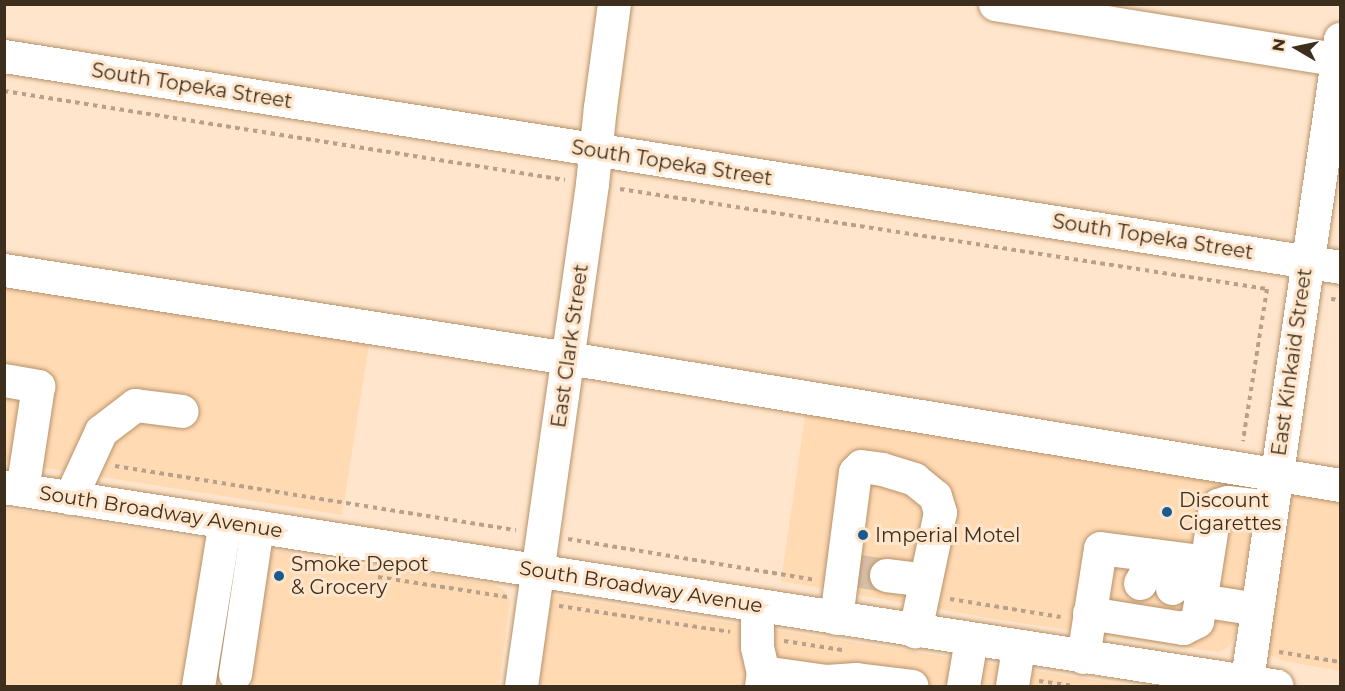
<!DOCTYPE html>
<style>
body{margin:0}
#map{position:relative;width:1345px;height:691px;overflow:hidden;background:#fee5cb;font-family:Montserrat,sans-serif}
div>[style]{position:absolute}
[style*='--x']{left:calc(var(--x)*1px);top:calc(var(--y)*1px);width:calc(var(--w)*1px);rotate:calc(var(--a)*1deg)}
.built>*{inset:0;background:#ffdab3;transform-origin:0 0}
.minor-tunnel>*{height:33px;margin-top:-16.5px;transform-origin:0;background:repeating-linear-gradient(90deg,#d7c0a8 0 33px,transparent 0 49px)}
.path>*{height:4px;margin-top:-2px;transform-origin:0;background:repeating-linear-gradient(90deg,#b7a18b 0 4.5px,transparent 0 9px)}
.roads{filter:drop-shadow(0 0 2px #b89269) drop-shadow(0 0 2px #b89269)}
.minor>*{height:33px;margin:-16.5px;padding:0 16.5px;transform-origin:16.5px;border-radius:16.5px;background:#fff}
.major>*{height:33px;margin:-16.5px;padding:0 16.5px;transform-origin:16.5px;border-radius:16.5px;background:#fff}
.dots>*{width:16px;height:16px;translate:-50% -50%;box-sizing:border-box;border:3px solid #fee5cb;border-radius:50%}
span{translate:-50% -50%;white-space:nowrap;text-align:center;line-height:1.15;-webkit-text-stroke:6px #fee5cb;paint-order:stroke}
.street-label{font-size:20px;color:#3d2e1d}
.poi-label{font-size:20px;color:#3d2e1d}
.left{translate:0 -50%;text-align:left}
.frame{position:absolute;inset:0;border:6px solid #3d2e1d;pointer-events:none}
.north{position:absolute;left:1267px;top:18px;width:60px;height:60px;-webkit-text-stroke:4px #fee5cb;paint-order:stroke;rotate:279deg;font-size:16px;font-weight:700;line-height:24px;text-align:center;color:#3d2e1d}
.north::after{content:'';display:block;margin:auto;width:21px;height:27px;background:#3d2e1d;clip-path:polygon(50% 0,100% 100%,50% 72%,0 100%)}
</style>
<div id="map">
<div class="built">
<i style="left:4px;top:271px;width:372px;height:188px;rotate:9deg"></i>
<i style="clip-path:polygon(808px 396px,1261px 463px,1236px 634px,1228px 648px,1218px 652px,994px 619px,781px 581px)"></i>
<i style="clip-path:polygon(1293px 468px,1340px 476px,1340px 671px,1284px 661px,1268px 654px,1266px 642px)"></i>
<i style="clip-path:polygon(4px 508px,492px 584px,504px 590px,510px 601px,499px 686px,5px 686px)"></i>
<i style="clip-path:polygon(557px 596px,1133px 686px,530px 686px,546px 601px)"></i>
</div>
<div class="minor-tunnel">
<i style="--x:854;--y:570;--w:32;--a:9"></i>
</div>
<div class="path">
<i style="--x:4;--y:91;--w:568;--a:9.01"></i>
<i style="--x:620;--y:189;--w:655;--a:8.79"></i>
<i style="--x:1267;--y:289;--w:154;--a:99"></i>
<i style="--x:1331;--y:299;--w:9;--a:6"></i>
<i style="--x:115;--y:466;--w:406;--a:9.1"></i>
<i style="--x:568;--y:539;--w:250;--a:9.4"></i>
<i style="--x:378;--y:577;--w:131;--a:8.8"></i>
<i style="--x:950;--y:599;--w:112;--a:9.2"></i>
<i style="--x:559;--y:606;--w:173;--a:8.6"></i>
<i style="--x:784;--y:641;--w:59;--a:8.8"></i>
<i style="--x:1279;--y:652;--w:62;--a:9.3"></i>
<i style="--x:1039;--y:681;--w:35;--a:8"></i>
</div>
<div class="roads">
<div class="minor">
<i style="--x:995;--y:4;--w:350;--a:9.2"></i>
<i style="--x:4;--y:56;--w:1353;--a:8.97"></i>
<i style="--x:4;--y:270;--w:571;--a:8.87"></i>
<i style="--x:568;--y:358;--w:782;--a:9.34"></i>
<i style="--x:4;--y:380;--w:35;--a:10"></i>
<i style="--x:38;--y:386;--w:105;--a:98.7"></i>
<i style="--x:70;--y:498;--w:74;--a:-65.2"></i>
<i style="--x:101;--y:431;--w:43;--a:-37.4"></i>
<i style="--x:135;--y:405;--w:47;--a:7.3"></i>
<i style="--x:886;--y:575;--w:38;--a:7"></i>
<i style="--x:1140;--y:583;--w:31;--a:-61"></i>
<i style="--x:1172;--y:588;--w:32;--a:-60"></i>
<i style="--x:1200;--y:600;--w:58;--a:9"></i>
<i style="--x:757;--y:606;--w:41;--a:90"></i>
<i style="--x:757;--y:647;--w:26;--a:77"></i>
<i style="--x:1089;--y:613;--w:95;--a:9.1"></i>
<i style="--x:1183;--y:628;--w:16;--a:-27"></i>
<i style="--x:1197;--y:621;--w:108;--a:-81"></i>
<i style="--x:1214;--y:514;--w:10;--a:-66"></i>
<i style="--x:1218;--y:505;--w:9;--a:-18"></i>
<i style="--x:1227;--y:502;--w:44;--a:6.5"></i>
<i style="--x:836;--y:618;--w:147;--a:-82.6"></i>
<i style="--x:855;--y:472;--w:8;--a:-45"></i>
<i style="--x:861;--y:466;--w:21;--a:8"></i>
<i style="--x:882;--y:469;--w:34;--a:17"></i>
<i style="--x:914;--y:479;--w:27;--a:39"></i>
<i style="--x:935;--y:496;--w:17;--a:73"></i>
<i style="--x:940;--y:512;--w:122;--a:101.9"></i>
<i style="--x:1083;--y:657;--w:110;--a:-81.1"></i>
<i style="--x:1100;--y:548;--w:107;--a:7.5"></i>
<i style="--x:235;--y:674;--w:149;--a:-81.5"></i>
<i style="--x:198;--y:686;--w:166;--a:-80.7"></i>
<i style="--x:521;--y:686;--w:507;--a:-81.95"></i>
<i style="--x:592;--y:184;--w:77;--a:-84.1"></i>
<i style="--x:600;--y:107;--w:104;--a:-82.3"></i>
<i style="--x:761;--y:686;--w:14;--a:-82"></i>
<i style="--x:763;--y:672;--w:64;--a:8.1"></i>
<i style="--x:826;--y:681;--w:30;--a:-4"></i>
<i style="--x:856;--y:679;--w:56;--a:7.1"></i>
<i style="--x:963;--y:686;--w:48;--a:-80.3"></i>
<i style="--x:1012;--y:686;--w:39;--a:-81"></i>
<i style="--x:1246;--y:686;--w:654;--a:-81.73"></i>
</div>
<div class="major">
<i style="--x:4;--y:487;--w:1288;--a:8.88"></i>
</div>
</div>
<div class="dots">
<i style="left:1167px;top:512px;background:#195a90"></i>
<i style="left:863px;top:535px;background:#195a90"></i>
<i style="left:279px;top:576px;background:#195a90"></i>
</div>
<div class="street-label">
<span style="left:192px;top:86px;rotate:9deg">South Topeka Street</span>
<span style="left:672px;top:163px;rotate:9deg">South Topeka Street</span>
<span style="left:1153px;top:237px;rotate:9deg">South Topeka Street</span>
<span style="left:570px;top:346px;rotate:-82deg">East Clark Street</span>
<span style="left:1292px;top:362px;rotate:-82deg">East Kinkaid Street</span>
<span style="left:161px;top:512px;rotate:9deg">South Broadway Avenue</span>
<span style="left:641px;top:587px;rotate:9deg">South Broadway Avenue</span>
</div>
<div class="poi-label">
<span class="left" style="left:1179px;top:512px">Discount<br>Cigarettes</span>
<span class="left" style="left:875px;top:535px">Imperial Motel</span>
<span class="left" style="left:291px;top:576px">Smoke Depot<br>&amp; Grocery</span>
</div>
<div class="frame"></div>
<div class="north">N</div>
</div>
